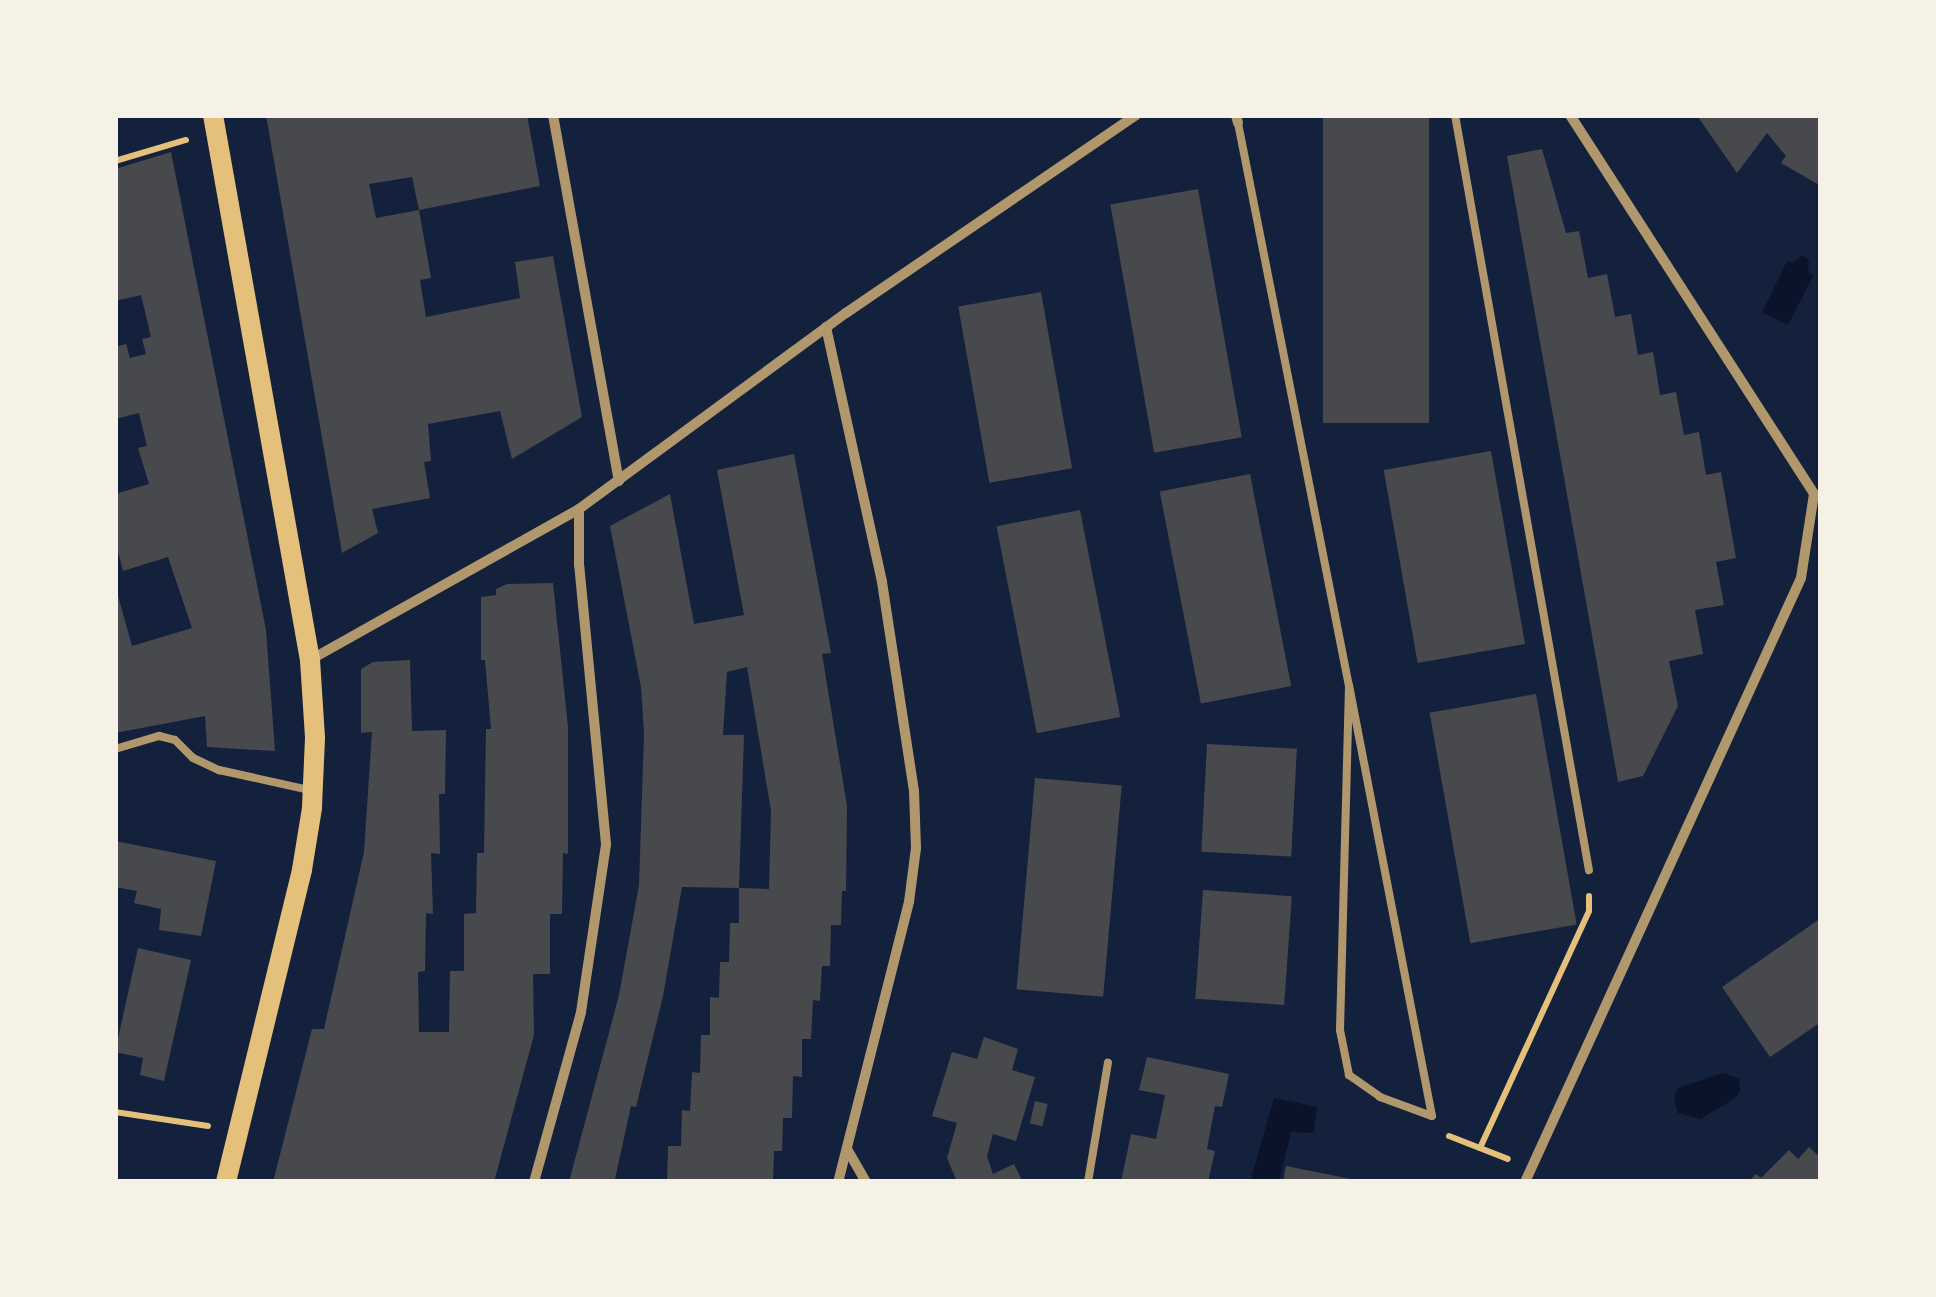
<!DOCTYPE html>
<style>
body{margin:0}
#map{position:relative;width:1936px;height:1297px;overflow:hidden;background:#14213d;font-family:Helvetica,sans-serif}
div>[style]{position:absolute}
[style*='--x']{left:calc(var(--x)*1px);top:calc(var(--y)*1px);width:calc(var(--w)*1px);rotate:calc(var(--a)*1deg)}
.water>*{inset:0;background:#0b132b}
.building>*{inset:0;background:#48494c;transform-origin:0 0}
.path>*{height:6px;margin:-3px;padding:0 3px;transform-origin:3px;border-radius:3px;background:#e5c07b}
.service>*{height:8px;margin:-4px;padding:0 4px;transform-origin:4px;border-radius:4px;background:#b1986c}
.minor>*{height:10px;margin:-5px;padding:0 5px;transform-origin:5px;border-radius:5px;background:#b1986c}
.secondary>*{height:20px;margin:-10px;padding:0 10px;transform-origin:10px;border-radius:10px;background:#e5c07b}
span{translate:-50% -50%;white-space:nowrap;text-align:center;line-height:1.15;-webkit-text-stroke:9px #f6f1e7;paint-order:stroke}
.frame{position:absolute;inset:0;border:118px solid #f6f1e7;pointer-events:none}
</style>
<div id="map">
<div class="water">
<i style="clip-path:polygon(1802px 255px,1809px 260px,1808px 272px,1813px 276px,1788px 325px,1762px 312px,1787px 261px,1793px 263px)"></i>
<i style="clip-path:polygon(1723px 1073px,1739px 1079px,1740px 1092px,1734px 1099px,1700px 1119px,1678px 1113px,1674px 1098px,1678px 1088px)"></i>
<i style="clip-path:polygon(1274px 1098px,1317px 1107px,1314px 1133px,1291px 1132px,1279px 1182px,1250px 1182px)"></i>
</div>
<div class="building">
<i style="clip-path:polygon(evenodd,266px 115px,527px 115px,540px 186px,419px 210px,431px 278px,420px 280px,426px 317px,520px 298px,515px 262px,553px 256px,582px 417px,512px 459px,500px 411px,428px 424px,431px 461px,424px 462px,430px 498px,372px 509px,378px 533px,342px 553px,266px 115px,412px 177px,419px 210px,376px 218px,369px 184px,412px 177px)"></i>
<i style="left:1323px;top:115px;width:106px;height:308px"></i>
<i style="clip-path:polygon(1819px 115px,1821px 186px,1781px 163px,1786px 156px,1767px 133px,1737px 173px,1698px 117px)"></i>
<i style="clip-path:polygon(1542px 149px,1566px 233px,1579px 231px,1588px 278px,1607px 274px,1615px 317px,1631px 314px,1638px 355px,1653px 352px,1660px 395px,1676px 392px,1684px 435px,1699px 432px,1706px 475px,1721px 472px,1736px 558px,1716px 562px,1724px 605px,1695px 610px,1703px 654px,1669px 661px,1678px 706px,1643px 776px,1618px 782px,1507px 156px)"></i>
<i style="clip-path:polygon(171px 152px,266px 630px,275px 751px,207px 747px,205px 716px,115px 733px,115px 585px,132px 646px,192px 628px,168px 557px,123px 571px,115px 540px,115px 494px,149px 484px,138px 448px,147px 446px,139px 413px,115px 419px,115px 347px,126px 344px,130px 358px,146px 354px,142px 339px,151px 337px,141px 295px,115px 301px,115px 169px)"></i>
<i style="left:1198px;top:189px;width:252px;height:89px;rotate:80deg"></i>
<i style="left:1041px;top:292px;width:179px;height:84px;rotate:80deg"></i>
<i style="left:1491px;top:451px;width:196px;height:109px;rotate:80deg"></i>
<i style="clip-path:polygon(794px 454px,831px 653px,822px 654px,847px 806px,846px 891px,842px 891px,841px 925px,831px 925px,830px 966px,822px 966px,820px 1001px,813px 1000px,811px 1039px,802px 1039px,802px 1077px,793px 1076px,792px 1118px,783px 1118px,782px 1151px,774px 1151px,773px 1182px,667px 1182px,668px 1146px,681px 1146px,682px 1110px,690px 1111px,692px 1072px,700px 1073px,701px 1035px,710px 1035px,710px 997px,719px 998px,720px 962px,729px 962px,730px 923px,739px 923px,739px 888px,769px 889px,771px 811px,747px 667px,727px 672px,723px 735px,744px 735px,739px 888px,682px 887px,663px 996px,636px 1107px,631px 1106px,615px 1179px,569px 1182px,619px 995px,639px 885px,644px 734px,641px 687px,610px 526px,670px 494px,694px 624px,744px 615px,717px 470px)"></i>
<i style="left:1250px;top:474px;width:216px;height:92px;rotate:79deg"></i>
<i style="left:1080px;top:510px;width:211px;height:85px;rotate:79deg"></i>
<i style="clip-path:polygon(553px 583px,568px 727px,568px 854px,563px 853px,562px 914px,550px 914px,550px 974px,533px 974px,534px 1035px,494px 1182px,273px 1182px,312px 1029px,324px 1029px,364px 852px,372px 732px,361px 733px,361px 669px,373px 662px,410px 660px,412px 731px,446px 730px,445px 794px,439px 794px,440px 854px,431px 853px,433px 914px,426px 913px,425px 971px,418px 972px,419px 1032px,449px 1032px,450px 971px,464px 971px,464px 914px,476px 913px,477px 853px,484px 853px,486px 729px,491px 729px,485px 660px,481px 660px,481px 597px,496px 595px,496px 589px,507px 584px)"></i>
<i style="left:1536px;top:694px;width:234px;height:108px;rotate:80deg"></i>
<i style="left:1207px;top:744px;width:90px;height:108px;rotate:3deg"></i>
<i style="left:1035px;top:778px;width:87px;height:212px;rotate:5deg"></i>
<i style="clip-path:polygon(115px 841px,216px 861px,201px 936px,159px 930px,161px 909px,134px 903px,137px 891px,115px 887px)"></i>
<i style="left:1203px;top:890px;width:89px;height:109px;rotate:4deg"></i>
<i style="clip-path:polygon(1821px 918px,1821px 1022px,1770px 1057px,1722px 987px)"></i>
<i style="clip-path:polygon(138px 948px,191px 960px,164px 1081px,140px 1075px,143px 1058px,115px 1052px)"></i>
<i style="clip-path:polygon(984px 1037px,1018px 1049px,1012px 1070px,1035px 1077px,1016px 1141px,993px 1134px,987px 1156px,993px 1174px,1014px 1164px,1023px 1182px,957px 1182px,947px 1158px,957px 1123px,932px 1116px,952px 1052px,977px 1059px)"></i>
<i style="clip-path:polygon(1147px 1057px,1229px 1074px,1222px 1107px,1215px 1106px,1207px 1149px,1215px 1151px,1208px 1182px,1121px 1182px,1131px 1134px,1156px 1139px,1165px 1095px,1139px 1090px)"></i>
<i style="left:1035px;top:1101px;width:13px;height:23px;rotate:13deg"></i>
<i style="clip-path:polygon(1809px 1147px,1821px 1158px,1821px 1182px,1748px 1182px,1756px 1174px,1761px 1178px,1789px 1150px,1798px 1159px)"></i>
<i style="clip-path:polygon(1286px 1166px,1356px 1180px,1356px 1182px,1283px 1182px)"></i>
</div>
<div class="path">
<i style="--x:115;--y:161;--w:74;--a:-16.5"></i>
<i style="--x:115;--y:1112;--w:94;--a:8.6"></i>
<i style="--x:1449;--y:1136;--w:63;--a:21.3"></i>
<i style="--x:1480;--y:1148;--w:261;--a:-65.3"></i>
<i style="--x:1589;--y:911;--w:15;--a:-90"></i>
</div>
<div class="service">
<i style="--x:1455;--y:115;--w:767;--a:79.94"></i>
<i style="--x:1238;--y:123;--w:574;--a:78.85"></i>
<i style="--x:1349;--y:686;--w:344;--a:91.5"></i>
<i style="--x:1340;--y:1030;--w:46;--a:78.7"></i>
<i style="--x:1349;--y:1075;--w:38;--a:35"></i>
<i style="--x:1380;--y:1097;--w:55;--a:20.1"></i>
<i style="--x:1432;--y:1116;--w:438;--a:-100.9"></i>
<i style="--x:115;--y:749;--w:46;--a:-16.5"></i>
<i style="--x:159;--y:736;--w:16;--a:14"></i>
<i style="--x:175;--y:740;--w:25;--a:45"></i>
<i style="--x:193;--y:758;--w:29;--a:25"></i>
<i style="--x:219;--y:770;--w:92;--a:12.5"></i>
<i style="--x:1088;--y:1182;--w:121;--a:-80.5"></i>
</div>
<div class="minor">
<i style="--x:553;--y:115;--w:372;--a:79.8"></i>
<i style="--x:1236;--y:115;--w:8;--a:76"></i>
<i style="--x:1570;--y:115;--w:451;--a:57.2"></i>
<i style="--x:826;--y:327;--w:261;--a:77.6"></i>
<i style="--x:882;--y:582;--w:211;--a:81.3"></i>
<i style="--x:914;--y:791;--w:57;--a:88"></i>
<i style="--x:916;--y:848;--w:54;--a:97.4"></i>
<i style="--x:909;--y:902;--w:289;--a:104.2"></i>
<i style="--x:310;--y:660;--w:308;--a:-29.3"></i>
<i style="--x:579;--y:509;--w:331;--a:-36.3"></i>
<i style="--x:846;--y:313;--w:351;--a:-34.3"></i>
<i style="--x:847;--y:1149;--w:38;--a:60"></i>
<i style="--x:534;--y:1182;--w:176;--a:-74.5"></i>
<i style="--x:581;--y:1012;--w:170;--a:-81.5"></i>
<i style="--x:606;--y:844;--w:280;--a:-95.5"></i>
<i style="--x:579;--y:565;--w:56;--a:-90"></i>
<i style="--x:1525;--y:1182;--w:664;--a:-65.44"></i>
<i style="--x:1801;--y:578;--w:85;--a:-81.2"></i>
</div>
<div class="secondary">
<i style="--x:213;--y:115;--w:554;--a:79.91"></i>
<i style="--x:310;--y:660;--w:78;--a:86.3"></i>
<i style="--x:315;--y:738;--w:70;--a:92.5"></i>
<i style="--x:312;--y:808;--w:63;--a:99.2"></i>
<i style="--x:302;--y:870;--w:321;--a:103.7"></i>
</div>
<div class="frame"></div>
</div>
